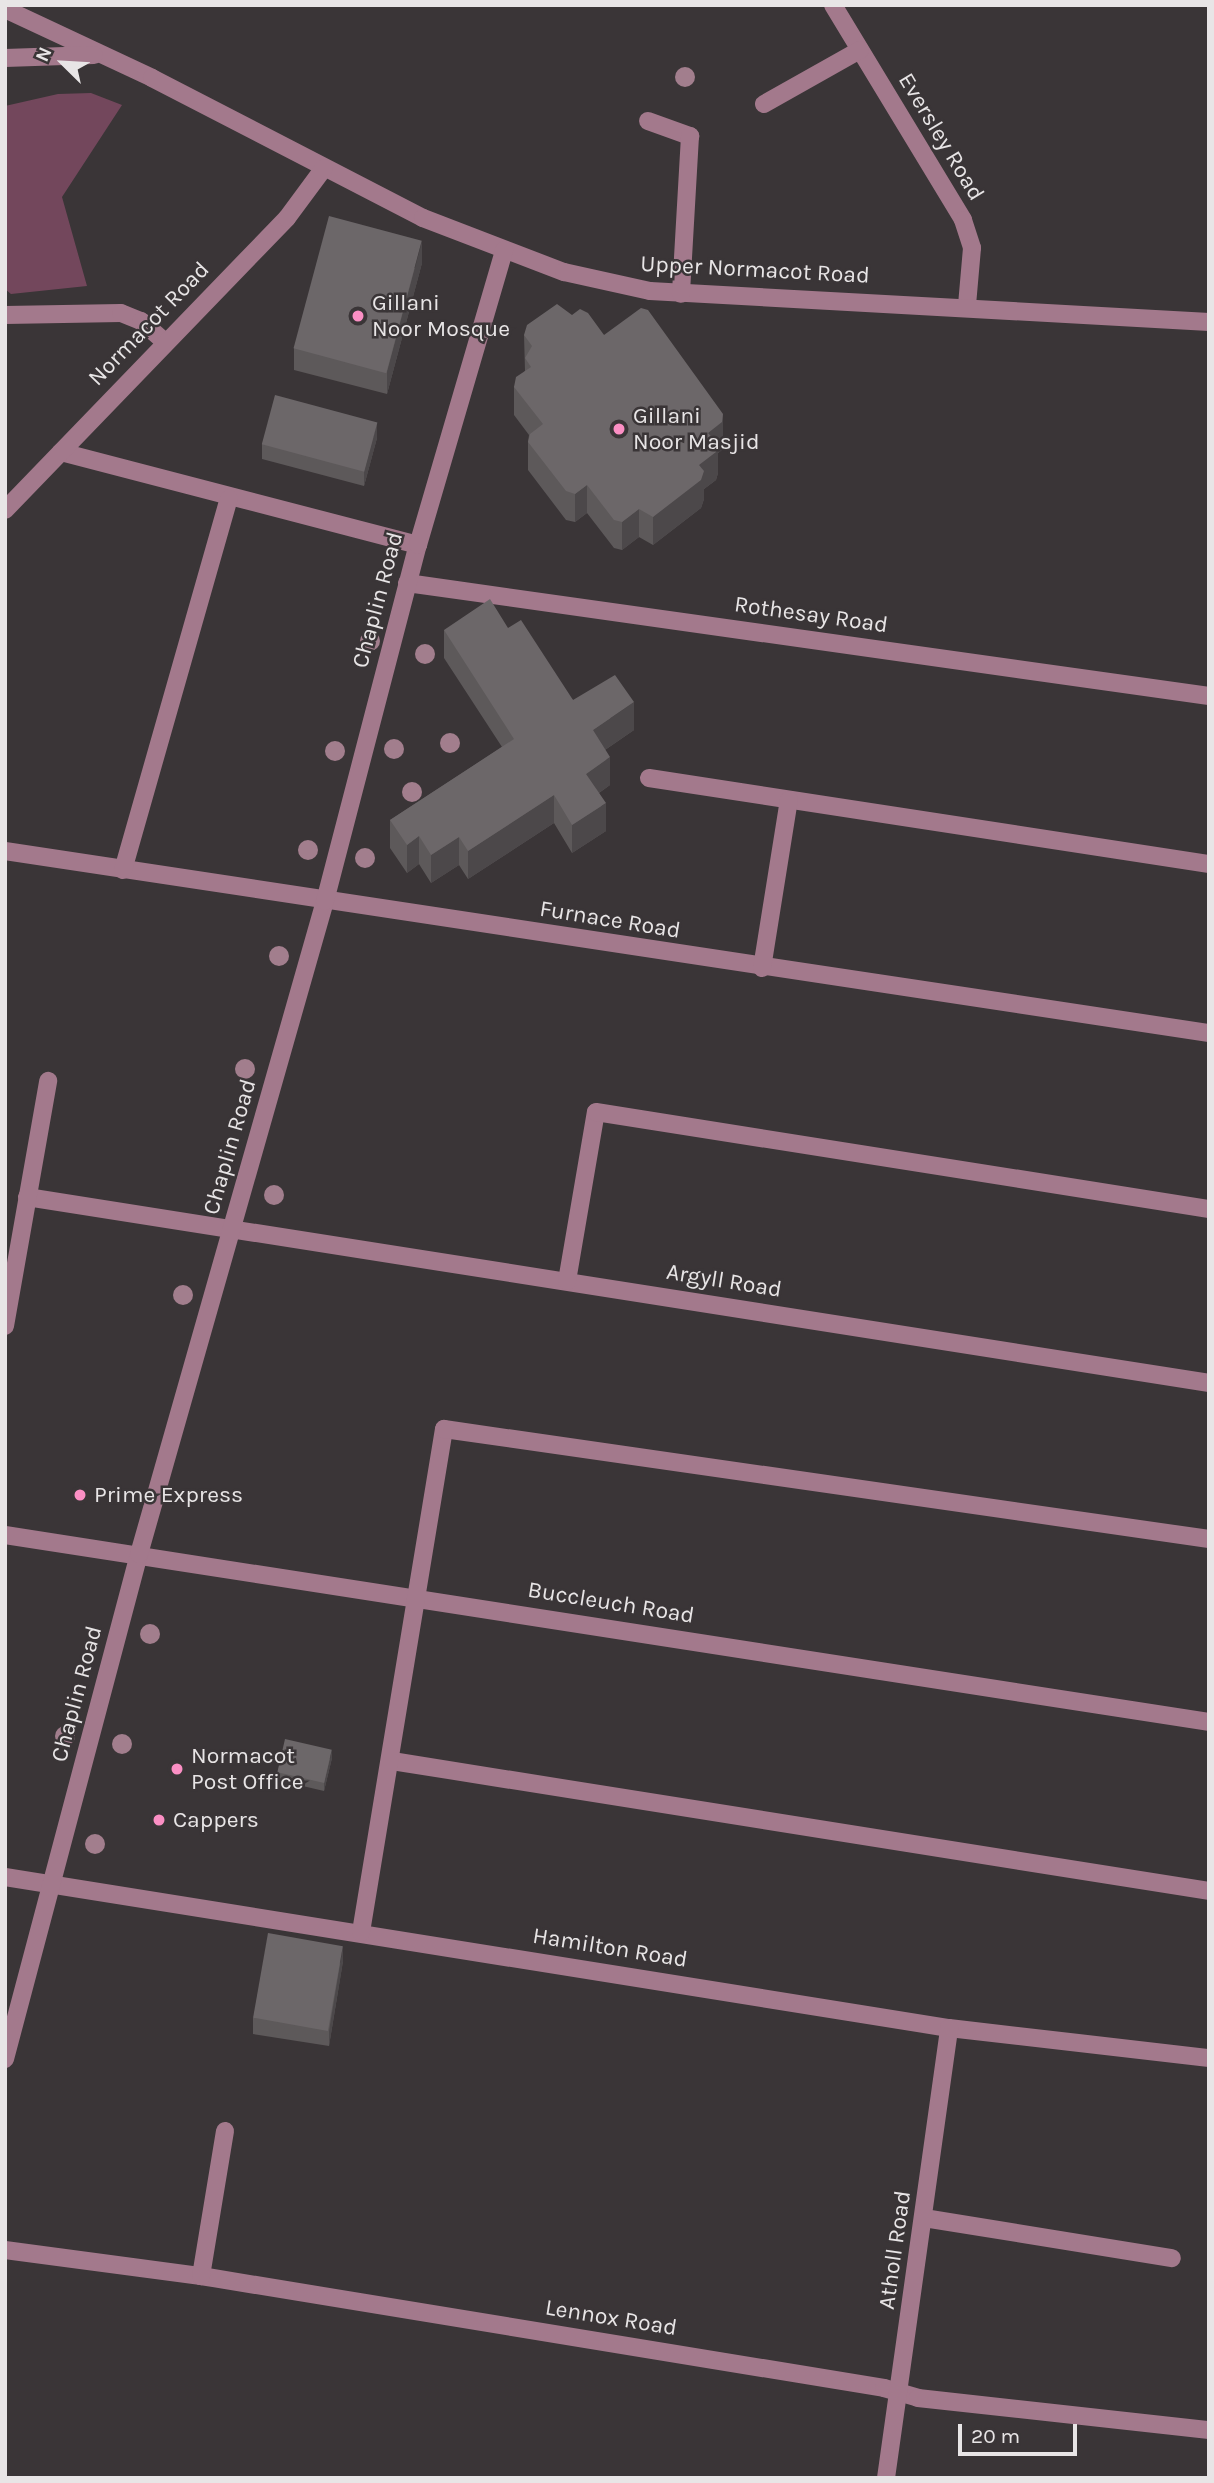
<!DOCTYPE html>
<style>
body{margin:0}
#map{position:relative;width:1214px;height:2483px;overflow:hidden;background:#3a3537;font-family:Karla,sans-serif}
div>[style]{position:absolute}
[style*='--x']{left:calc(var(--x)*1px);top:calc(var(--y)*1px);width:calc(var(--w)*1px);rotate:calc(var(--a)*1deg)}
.green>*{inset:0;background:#73475c}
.minor>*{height:18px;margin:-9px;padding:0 9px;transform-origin:9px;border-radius:9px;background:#a3798c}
.trees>*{width:20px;height:20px;margin:-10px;border-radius:50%;background:#a27e8d}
.wall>*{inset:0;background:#5d595a}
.shaded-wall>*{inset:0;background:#4c484a}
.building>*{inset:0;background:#6c6769;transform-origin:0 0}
.dots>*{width:19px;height:19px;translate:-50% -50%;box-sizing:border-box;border:4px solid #3a3537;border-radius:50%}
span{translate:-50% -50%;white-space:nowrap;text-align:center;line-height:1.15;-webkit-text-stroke:5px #3a3537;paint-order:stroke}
.street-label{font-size:23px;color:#e8e5e6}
.poi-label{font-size:23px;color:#e8e5e6}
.left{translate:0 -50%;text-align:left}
.frame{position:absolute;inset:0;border:7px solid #e8e5e6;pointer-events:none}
.north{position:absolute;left:28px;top:28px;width:70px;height:70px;-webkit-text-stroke:5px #3a3537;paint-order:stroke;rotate:294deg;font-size:19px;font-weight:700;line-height:28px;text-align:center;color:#e8e5e6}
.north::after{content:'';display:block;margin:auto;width:24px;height:32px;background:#e8e5e6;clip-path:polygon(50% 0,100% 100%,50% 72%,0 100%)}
.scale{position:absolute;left:958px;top:2424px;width:119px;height:32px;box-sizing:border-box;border:4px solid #e8e5e6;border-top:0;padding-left:9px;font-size:21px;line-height:24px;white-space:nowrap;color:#e8e5e6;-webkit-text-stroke:5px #3a3537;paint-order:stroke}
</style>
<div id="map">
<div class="green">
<i style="clip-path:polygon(91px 93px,122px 105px,62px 197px,87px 286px,11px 294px,5px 289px,5px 106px,58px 94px)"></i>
</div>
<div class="minor">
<i style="--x:833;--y:5;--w:251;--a:58.8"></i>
<i style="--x:963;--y:220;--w:29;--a:72"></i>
<i style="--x:972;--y:248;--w:57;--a:95"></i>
<i style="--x:5;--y:9;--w:162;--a:25.1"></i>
<i style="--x:152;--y:78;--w:305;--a:27.3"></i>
<i style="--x:423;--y:218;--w:151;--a:21"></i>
<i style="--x:564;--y:272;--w:88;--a:12.5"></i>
<i style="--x:650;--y:291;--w:560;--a:3.17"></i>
<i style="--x:5;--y:58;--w:89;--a:-1.9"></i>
<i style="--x:764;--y:104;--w:110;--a:-29.4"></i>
<i style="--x:648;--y:121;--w:45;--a:19.7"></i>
<i style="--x:690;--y:136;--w:158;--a:93.3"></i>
<i style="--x:5;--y:315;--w:116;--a:-1"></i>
<i style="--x:121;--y:313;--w:22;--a:22"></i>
<i style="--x:141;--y:321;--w:30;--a:41"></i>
<i style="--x:61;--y:452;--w:369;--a:14.6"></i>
<i style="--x:5;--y:510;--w:406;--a:-46"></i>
<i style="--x:287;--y:218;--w:62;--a:-53.5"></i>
<i style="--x:407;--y:583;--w:810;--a:8.02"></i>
<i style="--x:649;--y:778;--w:567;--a:8.73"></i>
<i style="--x:5;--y:851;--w:1218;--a:8.6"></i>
<i style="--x:123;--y:870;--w:386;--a:-74.1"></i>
<i style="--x:762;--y:968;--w:170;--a:-80.9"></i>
<i style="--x:27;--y:1197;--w:1197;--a:8.94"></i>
<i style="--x:567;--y:1281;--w:171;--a:-80.3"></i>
<i style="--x:596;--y:1112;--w:621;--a:8.99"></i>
<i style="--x:5;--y:1326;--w:249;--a:-80"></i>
<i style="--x:5;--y:1535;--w:1218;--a:8.83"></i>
<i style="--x:392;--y:1761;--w:827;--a:9.04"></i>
<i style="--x:5;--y:1877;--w:956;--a:9.09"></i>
<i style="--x:949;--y:2028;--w:262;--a:6.6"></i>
<i style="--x:361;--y:1932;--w:510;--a:-80.63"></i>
<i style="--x:444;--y:1429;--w:773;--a:8.18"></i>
<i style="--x:5;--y:2059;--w:522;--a:-75.14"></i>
<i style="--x:139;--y:1554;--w:679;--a:-74.1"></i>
<i style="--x:325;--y:901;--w:368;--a:-75.4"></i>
<i style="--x:418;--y:545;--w:307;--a:-73.7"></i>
<i style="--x:924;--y:2218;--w:251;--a:9.2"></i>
<i style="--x:5;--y:2250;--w:198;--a:7.6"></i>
<i style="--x:201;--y:2276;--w:692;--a:9.31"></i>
<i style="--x:884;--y:2388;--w:35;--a:16"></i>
<i style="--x:918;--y:2398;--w:293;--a:6.3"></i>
<i style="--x:201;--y:2276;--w:147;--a:-80.6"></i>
<i style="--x:886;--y:2478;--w:454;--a:-82"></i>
</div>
<div class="trees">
<i style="left:685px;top:77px"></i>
<i style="left:370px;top:641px"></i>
<i style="left:425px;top:654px"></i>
<i style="left:450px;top:743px"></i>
<i style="left:394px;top:749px"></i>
<i style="left:335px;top:751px"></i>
<i style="left:412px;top:792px"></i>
<i style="left:308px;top:850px"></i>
<i style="left:365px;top:858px"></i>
<i style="left:279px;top:956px"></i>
<i style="left:245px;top:1069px"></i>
<i style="left:274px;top:1195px"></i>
<i style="left:183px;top:1295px"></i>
<i style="left:150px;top:1634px"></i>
<i style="left:65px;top:1736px"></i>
<i style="left:122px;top:1744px"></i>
<i style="left:95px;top:1844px"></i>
</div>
<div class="wall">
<i style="clip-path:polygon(422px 263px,387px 394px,294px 370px,294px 348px)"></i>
<i style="clip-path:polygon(572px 315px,604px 335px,723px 442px,722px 450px,718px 453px,718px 473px,716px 480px,704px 489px,704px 499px,701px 508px,653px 545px,639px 537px,622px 550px,614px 548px,587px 513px,575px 522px,566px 520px,528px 470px,528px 442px,529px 435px,514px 415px,514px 387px,525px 371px,524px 335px)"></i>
<i style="clip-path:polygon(377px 438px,364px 486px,262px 459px,262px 444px)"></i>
<i style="clip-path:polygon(508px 628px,573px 700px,634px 730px,605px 750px,610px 785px,599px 793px,606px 831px,572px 853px,554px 823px,468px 879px,459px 865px,431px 883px,419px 864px,407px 873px,390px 848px,390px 820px,502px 747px,444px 658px,444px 630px)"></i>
<i style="clip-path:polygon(332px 1758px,324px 1791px,277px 1780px,277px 1772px)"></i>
<i style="clip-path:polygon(343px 1961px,329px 2046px,253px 2034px,253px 2018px)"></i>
</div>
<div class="shaded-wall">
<i style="clip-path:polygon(422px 241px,422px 263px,387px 394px,387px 372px)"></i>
<i style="clip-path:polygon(723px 414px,723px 442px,722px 450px,718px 453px,718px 473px,716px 480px,704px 489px,704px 499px,701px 508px,653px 545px,653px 517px,708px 433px)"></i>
<i style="clip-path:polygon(377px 422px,377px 438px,364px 486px,364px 471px)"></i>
<i style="clip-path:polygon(587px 485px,587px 513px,575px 522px,575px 494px)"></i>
<i style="clip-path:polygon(639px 509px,639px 537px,622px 550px,622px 522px)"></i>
<i style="clip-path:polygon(634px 702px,634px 730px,593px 758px,593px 730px)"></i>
<i style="clip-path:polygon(610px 757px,610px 785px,586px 802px,586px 774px)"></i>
<i style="clip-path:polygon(554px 795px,554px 823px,468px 879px,468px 851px)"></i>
<i style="clip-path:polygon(606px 803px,606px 831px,572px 853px,572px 825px)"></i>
<i style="clip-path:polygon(419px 836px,419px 864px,407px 873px,407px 845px)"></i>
<i style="clip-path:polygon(459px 837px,459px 865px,431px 883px,431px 855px)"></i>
<i style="clip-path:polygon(332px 1750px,332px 1758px,324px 1791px,324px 1783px)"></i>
<i style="clip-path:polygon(343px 1946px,343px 1961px,329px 2046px,329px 2031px)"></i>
</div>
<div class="building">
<i style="left:329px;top:216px;width:96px;height:137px;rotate:15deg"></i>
<i style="clip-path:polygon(557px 304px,572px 315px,580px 309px,588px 313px,604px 335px,641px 308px,648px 310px,723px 414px,722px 422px,708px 433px,718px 444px,716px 452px,699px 465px,704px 471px,701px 480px,653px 517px,639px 509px,622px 522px,614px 520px,587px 485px,575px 494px,566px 491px,528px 442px,530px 434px,543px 424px,514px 387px,516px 377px,531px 367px,525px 358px,532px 346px,524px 335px,527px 325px)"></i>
<i style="left:275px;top:395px;width:106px;height:51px;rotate:15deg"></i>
<i style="clip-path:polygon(490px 599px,508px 628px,521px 620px,573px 700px,615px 675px,634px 702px,593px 730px,610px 757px,586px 774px,606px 803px,572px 825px,554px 795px,468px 851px,459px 837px,431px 855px,419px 836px,407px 845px,390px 820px,514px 739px,444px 630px)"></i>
<i style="left:285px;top:1739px;width:48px;height:34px;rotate:13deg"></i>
<i style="left:268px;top:1933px;width:76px;height:86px;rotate:10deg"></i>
</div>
<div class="dots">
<i style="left:358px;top:316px;background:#fb8fc4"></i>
<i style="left:619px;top:429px;background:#fb8fc4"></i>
<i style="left:80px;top:1495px;background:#fb8fc4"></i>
<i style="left:177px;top:1769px;background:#fb8fc4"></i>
<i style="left:159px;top:1820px;background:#fb8fc4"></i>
</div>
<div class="street-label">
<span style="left:941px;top:137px;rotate:59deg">Eversley Road</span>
<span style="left:755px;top:270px;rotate:3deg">Upper Normacot Road</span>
<span style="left:149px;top:324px;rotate:-46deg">Normacot Road</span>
<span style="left:378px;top:600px;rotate:-75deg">Chaplin Road</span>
<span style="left:811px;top:615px;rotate:8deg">Rothesay Road</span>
<span style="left:610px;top:920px;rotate:9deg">Furnace Road</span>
<span style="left:230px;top:1147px;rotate:-74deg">Chaplin Road</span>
<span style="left:724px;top:1281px;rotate:9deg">Argyll Road</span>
<span style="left:611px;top:1603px;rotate:9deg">Buccleuch Road</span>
<span style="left:77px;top:1694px;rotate:-75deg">Chaplin Road</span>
<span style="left:610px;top:1948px;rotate:9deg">Hamilton Road</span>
<span style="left:895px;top:2250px;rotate:-82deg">Atholl Road</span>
<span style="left:611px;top:2318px;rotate:9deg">Lennox Road</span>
</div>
<div class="poi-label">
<span class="left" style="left:372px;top:316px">Gillani<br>Noor Mosque</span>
<span class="left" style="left:633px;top:429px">Gillani<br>Noor Masjid</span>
<span class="left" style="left:94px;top:1495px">Prime Express</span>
<span class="left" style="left:191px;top:1769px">Normacot<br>Post Office</span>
<span class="left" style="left:173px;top:1820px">Cappers</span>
</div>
<div class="frame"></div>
<div class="north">N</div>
<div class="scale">20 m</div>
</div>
